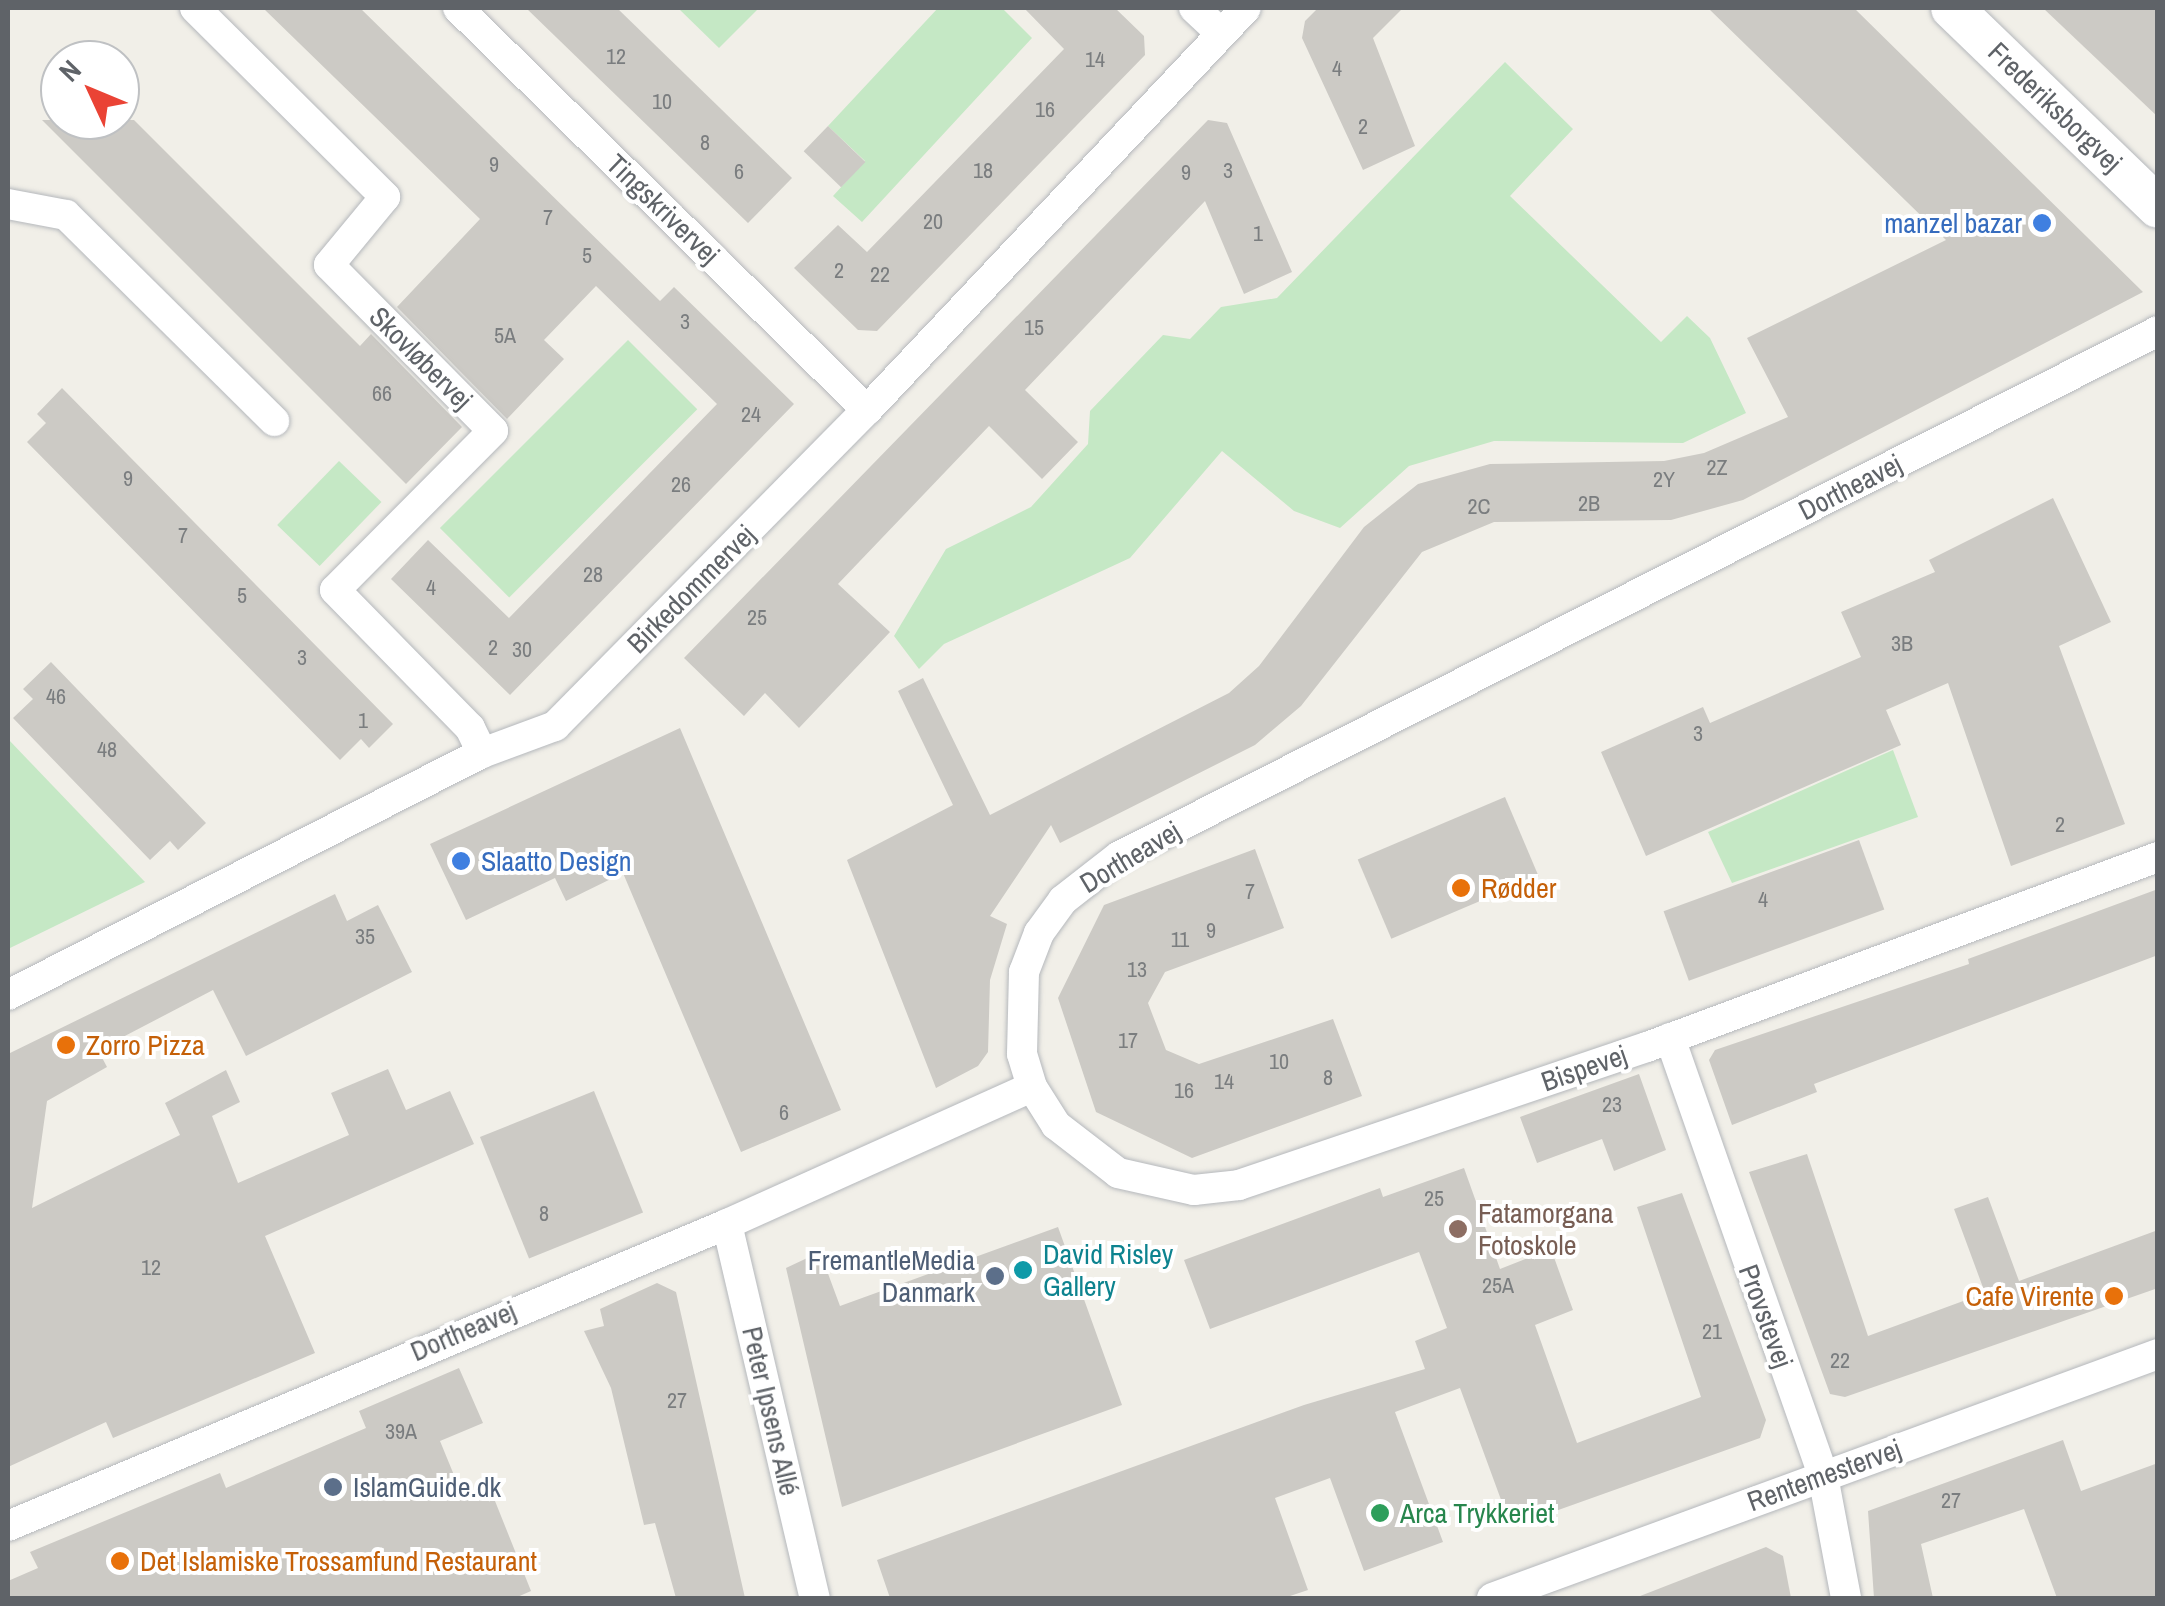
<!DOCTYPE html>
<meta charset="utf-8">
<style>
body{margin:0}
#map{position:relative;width:2165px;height:1606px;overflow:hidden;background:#f1efe8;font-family:"Archivo Narrow",sans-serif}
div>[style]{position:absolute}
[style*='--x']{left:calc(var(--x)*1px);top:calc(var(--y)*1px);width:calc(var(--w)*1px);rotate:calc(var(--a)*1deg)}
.green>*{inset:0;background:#c5e8c5;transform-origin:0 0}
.building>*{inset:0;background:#cccac5;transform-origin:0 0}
.roads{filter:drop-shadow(0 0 2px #b5b8bc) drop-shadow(0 0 2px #b5b8bc)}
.street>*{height:30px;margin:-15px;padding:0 15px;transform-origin:15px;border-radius:15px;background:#fff}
.secondary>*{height:42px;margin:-21px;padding:0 21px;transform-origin:21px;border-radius:21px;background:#fff}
.dots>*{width:28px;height:28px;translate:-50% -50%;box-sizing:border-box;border:5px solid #fff;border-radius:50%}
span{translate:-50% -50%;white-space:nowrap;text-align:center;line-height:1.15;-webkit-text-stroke:8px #fff;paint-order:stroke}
.number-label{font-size:22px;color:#7a7d7f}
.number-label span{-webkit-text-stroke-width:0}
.street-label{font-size:28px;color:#5f6368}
.shop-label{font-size:28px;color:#366cbe}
.right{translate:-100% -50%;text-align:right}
.left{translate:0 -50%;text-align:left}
.food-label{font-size:28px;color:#c56008}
.education-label{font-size:28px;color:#785e54}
.culture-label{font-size:28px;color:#0d838f}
.service-label{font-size:28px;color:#4e5e75}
.leisure-label{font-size:28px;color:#27864d}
.frame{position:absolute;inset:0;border:10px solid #5f6368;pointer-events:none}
.north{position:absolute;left:40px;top:40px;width:100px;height:100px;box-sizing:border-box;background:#fff;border:2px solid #bfc1c3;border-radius:50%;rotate:314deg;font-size:28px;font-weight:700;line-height:40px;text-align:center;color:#5f6368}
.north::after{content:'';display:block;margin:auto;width:35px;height:45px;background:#ea4335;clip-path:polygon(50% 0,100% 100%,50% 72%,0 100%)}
</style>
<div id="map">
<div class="green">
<i style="clip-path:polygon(678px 8px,759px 8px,719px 48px)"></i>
<i style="clip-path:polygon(938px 8px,1002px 8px,1032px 38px,862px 222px,833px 196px,865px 161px,828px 126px)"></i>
<i style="clip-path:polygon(1505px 62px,1573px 129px,1510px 196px,1661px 342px,1687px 316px,1710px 338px,1746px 413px,1683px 443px,1494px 441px,1409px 466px,1340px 528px,1294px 511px,1222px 451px,1130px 558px,944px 644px,919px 669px,894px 636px,946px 549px,1031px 507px,1088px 444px,1090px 411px,1163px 335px,1190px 339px,1221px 307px,1277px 298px)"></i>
<i style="left:628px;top:340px;width:98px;height:266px;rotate:45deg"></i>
<i style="left:339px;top:461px;width:59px;height:89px;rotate:44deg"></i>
<i style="clip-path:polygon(8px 739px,145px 882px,8px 949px)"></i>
<i style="clip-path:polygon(1893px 750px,1918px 817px,1732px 883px,1708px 832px)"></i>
</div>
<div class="building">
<i style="clip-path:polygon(263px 8px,360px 8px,660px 301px,674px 287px,794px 404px,510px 695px,391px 579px,428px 540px,509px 618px,717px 404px,596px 286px,544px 340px,564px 359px,507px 419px,397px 307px,480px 219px)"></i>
<i style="clip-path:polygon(526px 8px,617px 8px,792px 178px,748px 223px)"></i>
<i style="clip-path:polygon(1024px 8px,1115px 8px,1144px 36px,1145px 55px,877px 331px,858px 330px,794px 268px,838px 225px,867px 252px,1064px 49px)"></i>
<i style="clip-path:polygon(1318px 8px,1403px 8px,1373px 38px,1415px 146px,1363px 170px,1302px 38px,1305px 21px)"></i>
<i style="clip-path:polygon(1708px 8px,1854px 8px,2143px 292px,1743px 500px,1671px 520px,1494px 522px,1422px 552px,1301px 706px,1255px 745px,1060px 843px,1051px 825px,990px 916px,1007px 924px,990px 980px,988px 1052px,978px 1066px,936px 1088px,847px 860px,953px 805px,898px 691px,923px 678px,990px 815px,1229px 693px,1259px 666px,1364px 527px,1418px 484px,1490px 464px,1664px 461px,1704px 453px,1788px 417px,1747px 338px,1946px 240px)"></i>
<i style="clip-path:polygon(2043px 8px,2158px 8px,2158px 117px)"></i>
<i style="clip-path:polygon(42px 120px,134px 120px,360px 346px,371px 334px,462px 427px,406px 484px)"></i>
<i style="clip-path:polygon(1208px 120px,1227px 123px,1292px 272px,1244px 294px,1205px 201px,1025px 390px,1078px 442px,1042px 479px,989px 426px,838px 584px,890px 632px,799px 728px,765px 693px,744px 716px,684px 658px)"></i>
<i style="left:828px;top:126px;width:52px;height:35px;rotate:44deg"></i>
<i style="clip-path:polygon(62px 388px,393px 724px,369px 748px,361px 739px,340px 760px,27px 442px,46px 423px,37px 414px)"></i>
<i style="clip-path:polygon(2053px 498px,2111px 622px,2059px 646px,2125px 824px,2011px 866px,1948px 683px,1886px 710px,1901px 745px,1646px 856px,1601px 752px,1703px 707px,1710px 723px,1861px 657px,1841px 612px,1935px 572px,1929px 560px)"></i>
<i style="clip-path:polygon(51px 662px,206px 823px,178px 850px,170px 841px,150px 860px,13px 718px,33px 699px,23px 689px)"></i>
<i style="clip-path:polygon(680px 728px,841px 1110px,741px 1152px,623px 873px,566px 901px,555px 878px,466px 920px,430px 844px)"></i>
<i style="left:1505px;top:797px;width:86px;height:160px;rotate:67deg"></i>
<i style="left:1859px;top:840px;width:74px;height:208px;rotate:70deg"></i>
<i style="clip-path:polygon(1255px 849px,1284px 928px,1165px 972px,1148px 1003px,1166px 1050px,1199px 1064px,1333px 1019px,1362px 1096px,1192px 1158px,1096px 1112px,1058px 998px,1104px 905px)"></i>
<i style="clip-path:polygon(2158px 889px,2158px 955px,1814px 1084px,1817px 1092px,1732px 1125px,1709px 1060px,1715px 1050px,1969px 964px,1968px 959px)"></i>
<i style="clip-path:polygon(335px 894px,347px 921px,378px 905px,412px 972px,246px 1056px,213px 990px,98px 1050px,107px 1067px,47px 1101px,32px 1208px,180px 1135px,165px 1103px,226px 1070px,240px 1102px,212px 1116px,238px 1183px,349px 1135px,331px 1093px,388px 1069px,406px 1110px,450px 1091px,474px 1144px,265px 1236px,315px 1353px,113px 1438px,106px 1422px,8px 1467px,8px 1054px)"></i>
<i style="clip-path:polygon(1639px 1074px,1666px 1150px,1614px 1171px,1602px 1139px,1537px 1163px,1520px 1117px)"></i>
<i style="left:594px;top:1091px;width:131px;height:123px;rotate:68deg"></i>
<i style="clip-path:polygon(1807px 1154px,1868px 1336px,1985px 1293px,1954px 1209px,1988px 1197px,2019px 1281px,2158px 1230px,2158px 1288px,1845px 1397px,1830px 1394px,1749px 1172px)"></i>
<i style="clip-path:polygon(1464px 1168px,1500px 1269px,1551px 1249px,1573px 1310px,1535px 1325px,1577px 1443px,1701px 1397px,1637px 1207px,1682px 1193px,1766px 1420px,1760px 1438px,1511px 1527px,1460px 1388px,1395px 1412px,1443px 1542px,1364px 1571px,1330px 1478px,1275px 1498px,1308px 1590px,1284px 1598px,890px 1598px,877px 1560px,1304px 1405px,1425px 1369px,1415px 1341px,1447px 1328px,1419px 1252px,1210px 1329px,1184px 1260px,1380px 1188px,1383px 1197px)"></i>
<i style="clip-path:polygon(1058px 1227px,1122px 1405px,842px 1507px,786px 1268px,820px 1252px,840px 1306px)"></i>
<i style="clip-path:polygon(657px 1283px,676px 1292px,745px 1598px,676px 1598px,655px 1523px,644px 1525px,611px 1388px,584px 1331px,604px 1326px,600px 1309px)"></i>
<i style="clip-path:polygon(459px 1368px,483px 1423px,440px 1441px,463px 1497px,489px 1486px,531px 1591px,515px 1598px,8px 1598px,8px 1581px,38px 1568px,30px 1552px,220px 1473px,226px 1488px,366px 1428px,359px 1411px)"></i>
<i style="clip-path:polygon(2063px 1440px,2081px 1491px,2158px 1463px,2158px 1598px,2057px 1598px,2024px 1509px,1921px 1544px,1933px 1598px,1874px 1598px,1868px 1511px)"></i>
<i style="clip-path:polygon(1766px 1547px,1783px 1556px,1791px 1598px,1635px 1598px)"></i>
</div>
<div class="roads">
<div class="street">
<i style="--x:195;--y:8;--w:268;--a:44.8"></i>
<i style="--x:385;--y:197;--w:88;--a:129.5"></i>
<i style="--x:329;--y:265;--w:233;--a:45.3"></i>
<i style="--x:493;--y:431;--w:224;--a:134.8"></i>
<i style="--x:335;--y:590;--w:193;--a:45.6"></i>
<i style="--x:470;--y:728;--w:28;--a:64"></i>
<i style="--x:458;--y:8;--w:573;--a:44.51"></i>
<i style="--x:1194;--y:8;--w:37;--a:43"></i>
<i style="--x:8;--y:204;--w:59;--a:10.7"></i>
<i style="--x:66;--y:215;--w:293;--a:44.7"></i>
<i style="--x:2158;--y:331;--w:1165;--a:153.17"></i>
<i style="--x:1118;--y:857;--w:70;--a:142"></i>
<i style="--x:1063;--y:900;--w:41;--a:126"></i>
<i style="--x:1039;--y:933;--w:42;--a:111"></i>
<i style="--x:1024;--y:972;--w:82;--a:91.4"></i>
<i style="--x:1022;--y:1054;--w:34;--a:73"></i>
<i style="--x:1032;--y:1087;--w:45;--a:57.7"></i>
<i style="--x:1056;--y:1125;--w:78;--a:37.7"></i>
<i style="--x:1118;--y:1173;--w:78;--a:12.6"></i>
<i style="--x:1194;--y:1190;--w:45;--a:-6.3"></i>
<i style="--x:1239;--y:1185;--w:431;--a:-18.7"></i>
<i style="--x:1647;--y:1047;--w:545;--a:-20.4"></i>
<i style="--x:8;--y:995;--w:532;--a:-27.05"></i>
<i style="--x:482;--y:753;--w:78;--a:-20.3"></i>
<i style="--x:555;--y:726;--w:444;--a:-45.4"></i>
<i style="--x:867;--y:410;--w:552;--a:-46.69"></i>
<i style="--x:1670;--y:1038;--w:464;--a:70.7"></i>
<i style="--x:1823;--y:1476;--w:124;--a:79.3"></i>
<i style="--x:727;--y:1224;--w:384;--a:76.8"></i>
<i style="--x:8;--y:1526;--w:780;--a:-22.78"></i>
<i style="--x:727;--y:1224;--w:334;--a:-24.2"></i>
<i style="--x:1492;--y:1598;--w:709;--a:-20.12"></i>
</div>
<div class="secondary">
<i style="--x:1952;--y:8;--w:286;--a:44"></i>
</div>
</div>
<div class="dots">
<i style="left:2042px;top:223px;background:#3f7fe0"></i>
<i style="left:461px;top:861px;background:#3f7fe0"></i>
<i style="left:1461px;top:888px;background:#e8710a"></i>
<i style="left:66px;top:1045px;background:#e8710a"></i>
<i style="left:1458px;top:1229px;background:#8d6e63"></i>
<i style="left:1023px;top:1270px;background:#0f9aa8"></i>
<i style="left:995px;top:1276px;background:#5c6f8a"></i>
<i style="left:2114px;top:1296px;background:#e8710a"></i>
<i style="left:333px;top:1487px;background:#5c6f8a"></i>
<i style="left:1380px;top:1513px;background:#2e9e5b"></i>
<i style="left:120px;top:1561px;background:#e8710a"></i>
</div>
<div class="number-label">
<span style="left:616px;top:57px">12</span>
<span style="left:1095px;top:60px">14</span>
<span style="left:1337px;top:69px">4</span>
<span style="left:662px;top:102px">10</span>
<span style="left:1045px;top:110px">16</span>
<span style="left:1363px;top:127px">2</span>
<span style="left:705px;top:143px">8</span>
<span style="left:494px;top:165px">9</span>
<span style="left:983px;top:171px">18</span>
<span style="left:1228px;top:171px">3</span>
<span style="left:739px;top:172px">6</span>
<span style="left:1186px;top:173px">9</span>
<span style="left:548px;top:218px">7</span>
<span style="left:933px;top:222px">20</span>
<span style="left:1258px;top:234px">1</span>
<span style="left:587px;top:256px">5</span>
<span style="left:839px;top:271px">2</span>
<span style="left:880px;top:275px">22</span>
<span style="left:685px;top:322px">3</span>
<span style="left:1034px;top:328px">15</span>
<span style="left:505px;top:336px">5A</span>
<span style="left:382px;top:394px">66</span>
<span style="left:751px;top:415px">24</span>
<span style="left:1717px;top:468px">2Z</span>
<span style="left:128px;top:479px">9</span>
<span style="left:1664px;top:480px">2Y</span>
<span style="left:681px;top:485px">26</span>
<span style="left:1589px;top:504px">2B</span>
<span style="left:1479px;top:507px">2C</span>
<span style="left:183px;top:536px">7</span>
<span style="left:593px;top:575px">28</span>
<span style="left:431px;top:588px">4</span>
<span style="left:242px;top:596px">5</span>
<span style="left:757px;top:618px">25</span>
<span style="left:1902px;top:644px">3B</span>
<span style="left:493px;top:648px">2</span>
<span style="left:522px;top:650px">30</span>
<span style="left:302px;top:658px">3</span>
<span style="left:56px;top:697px">46</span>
<span style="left:363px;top:721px">1</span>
<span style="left:1698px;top:734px">3</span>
<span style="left:107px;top:750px">48</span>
<span style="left:2060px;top:825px">2</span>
<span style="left:1250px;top:892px">7</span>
<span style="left:1763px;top:900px">4</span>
<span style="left:1211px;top:931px">9</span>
<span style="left:365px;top:937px">35</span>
<span style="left:1180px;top:940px">11</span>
<span style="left:1137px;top:970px">13</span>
<span style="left:1128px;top:1041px">17</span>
<span style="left:1279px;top:1062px">10</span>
<span style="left:1328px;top:1078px">8</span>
<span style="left:1224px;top:1082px">14</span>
<span style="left:1184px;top:1091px">16</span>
<span style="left:1612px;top:1105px">23</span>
<span style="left:784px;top:1113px">6</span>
<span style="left:1434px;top:1199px">25</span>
<span style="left:544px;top:1214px">8</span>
<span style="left:151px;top:1268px">12</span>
<span style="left:1498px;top:1286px">25A</span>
<span style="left:1712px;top:1332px">21</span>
<span style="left:1840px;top:1361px">22</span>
<span style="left:677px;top:1401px">27</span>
<span style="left:401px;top:1432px">39A</span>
<span style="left:1951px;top:1501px">27</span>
</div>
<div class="street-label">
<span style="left:2055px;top:107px;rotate:44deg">Frederiksborgvej</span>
<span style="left:663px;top:209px;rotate:44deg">Tingskrivervej</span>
<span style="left:421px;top:358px;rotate:45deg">Skovløbervej</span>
<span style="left:1850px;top:487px;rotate:-27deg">Dortheavej</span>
<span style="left:691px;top:589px;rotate:-45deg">Birkedommervej</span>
<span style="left:1130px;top:857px;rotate:-31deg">Dortheavej</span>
<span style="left:1584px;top:1068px;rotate:-19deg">Bispevej</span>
<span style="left:1766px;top:1316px;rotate:70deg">Provstevej</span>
<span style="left:463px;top:1331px;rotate:-23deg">Dortheavej</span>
<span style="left:771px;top:1411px;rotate:77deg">Peter Ipsens Allé</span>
<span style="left:1824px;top:1475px;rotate:-20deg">Rentemestervej</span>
</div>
<div class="shop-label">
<span class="right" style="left:2022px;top:223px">manzel bazar</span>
<span class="left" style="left:481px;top:861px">Slaatto Design</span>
</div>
<div class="food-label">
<span class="left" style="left:1481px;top:888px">Rødder</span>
<span class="left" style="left:86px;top:1045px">Zorro Pizza</span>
<span class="right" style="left:2094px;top:1296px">Cafe Virente</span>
<span class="left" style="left:140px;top:1561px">Det Islamiske Trossamfund Restaurant</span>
</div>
<div class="education-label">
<span class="left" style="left:1478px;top:1229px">Fatamorgana<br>Fotoskole</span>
</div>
<div class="culture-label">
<span class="left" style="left:1043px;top:1270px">David Risley<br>Gallery</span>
</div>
<div class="service-label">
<span class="right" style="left:975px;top:1276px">FremantleMedia<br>Danmark</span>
<span class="left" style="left:353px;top:1487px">IslamGuide.dk</span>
</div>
<div class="leisure-label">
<span class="left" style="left:1400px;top:1513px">Arca Trykkeriet</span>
</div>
<div class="frame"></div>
<div class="north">N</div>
</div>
